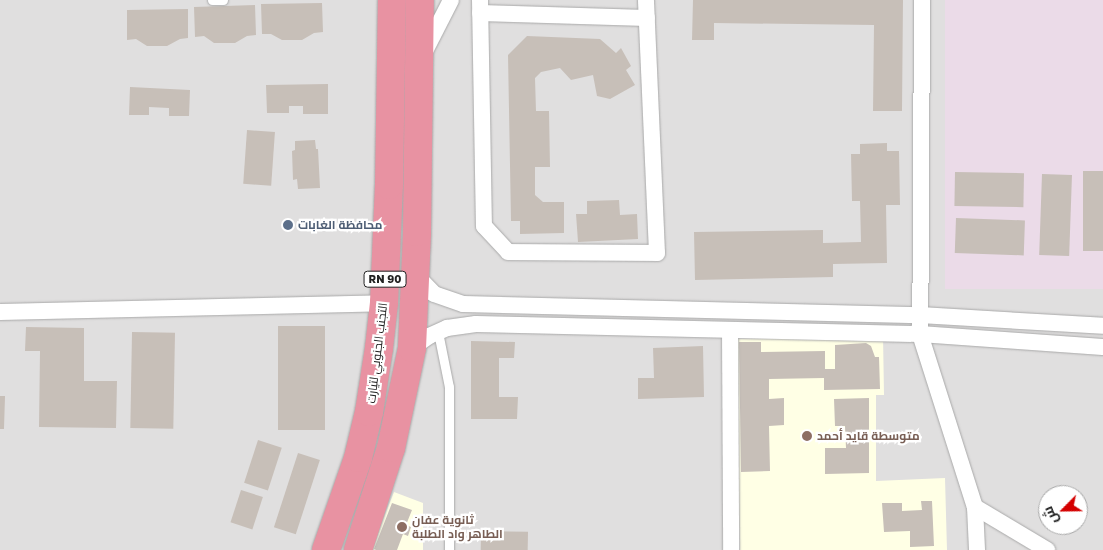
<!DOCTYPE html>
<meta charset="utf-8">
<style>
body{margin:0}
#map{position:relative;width:1103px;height:550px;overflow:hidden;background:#f2efe9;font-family:"Golos Text",Cairo,sans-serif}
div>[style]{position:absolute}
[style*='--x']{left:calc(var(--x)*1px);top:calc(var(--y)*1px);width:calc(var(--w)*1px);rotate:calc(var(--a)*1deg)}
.residential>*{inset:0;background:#e0dfdf}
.industrial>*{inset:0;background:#ebdbe8;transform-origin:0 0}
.education>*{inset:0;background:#ffffe5}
.building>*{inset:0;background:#c7bfb8;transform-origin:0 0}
.roads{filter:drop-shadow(0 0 1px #a9a9a9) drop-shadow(0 0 1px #a9a9a9)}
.lane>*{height:9px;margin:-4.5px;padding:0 4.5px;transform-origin:4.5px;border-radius:4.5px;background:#fff}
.street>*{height:16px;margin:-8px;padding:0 8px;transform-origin:8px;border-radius:8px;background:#fff}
.highway>*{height:28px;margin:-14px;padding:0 14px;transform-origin:14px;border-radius:14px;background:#e892a2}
.dots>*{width:14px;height:14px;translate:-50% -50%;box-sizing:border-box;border:2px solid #fff;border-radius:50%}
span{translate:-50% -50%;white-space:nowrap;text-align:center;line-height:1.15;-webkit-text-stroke:4.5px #fff;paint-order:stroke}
.shield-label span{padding:1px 4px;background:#fff;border:1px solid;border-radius:4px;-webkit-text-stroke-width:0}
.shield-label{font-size:11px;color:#222;font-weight:700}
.service-label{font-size:12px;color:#4e5e75;font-weight:700}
.left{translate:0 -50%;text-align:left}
.street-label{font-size:12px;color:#222}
.education-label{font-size:12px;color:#785e54;font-weight:700}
.north{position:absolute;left:1038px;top:485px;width:50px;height:50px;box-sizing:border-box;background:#fff;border:1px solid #a7a7a7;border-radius:50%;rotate:247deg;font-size:14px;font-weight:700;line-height:20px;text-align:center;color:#222}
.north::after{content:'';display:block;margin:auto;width:18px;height:22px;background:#d40000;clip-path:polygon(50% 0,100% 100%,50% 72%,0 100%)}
</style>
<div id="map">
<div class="residential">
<i style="clip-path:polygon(evenodd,0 0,1103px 0,1103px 550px,0 550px,0 0,1048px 495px,1078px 495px,1078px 525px,1048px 525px,1048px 495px)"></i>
</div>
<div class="industrial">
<i style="left:945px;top:0;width:158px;height:289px"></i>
</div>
<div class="education">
<i style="clip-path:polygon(883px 335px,884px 395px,876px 395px,876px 481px,945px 478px,947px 550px,740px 550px,737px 339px)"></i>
<i style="clip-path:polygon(394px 492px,423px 503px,423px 550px,371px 550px)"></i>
</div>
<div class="building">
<i style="clip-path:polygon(693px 0,903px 0,902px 111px,873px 111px,874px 25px,714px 23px,714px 40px,692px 40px)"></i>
<i style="clip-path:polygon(322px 3px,323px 32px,314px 33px,302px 40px,282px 40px,271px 34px,262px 34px,261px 4px)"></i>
<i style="clip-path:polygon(255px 5px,256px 35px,247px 36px,235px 43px,214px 43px,204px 36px,195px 37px,194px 7px)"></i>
<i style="clip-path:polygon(188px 9px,188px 38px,180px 39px,167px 46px,147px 46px,136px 39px,127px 40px,127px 10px)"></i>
<i style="clip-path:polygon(527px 36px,600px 39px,616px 53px,621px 48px,631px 66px,626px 70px,635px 85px,610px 99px,597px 96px,593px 75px,571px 80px,560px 68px,541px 72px,535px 78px,536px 111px,549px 111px,550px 167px,535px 167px,535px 195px,543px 202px,564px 202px,564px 233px,520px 234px,520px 221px,511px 221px,508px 55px)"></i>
<i style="clip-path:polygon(328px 84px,328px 114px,303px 114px,303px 106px,289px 106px,289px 113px,267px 113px,266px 85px)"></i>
<i style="clip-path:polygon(130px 87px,190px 90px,189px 116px,169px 116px,169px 108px,149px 107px,149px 115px,129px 115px)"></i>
<i style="left:247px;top:130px;width:28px;height:54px;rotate:4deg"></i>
<i style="clip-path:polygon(315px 140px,316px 149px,318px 149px,320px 188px,298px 189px,297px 179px,293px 180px,292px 151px,295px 150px,295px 141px)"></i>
<i style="clip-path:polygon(887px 143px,887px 151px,899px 151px,900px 205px,886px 205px,887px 263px,833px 264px,833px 277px,695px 280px,694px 232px,823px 230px,823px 243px,861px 242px,860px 201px,852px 201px,851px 154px,860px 154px,860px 144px)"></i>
<i style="left:1083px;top:171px;width:20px;height:80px"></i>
<i style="left:955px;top:172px;width:69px;height:34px;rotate:1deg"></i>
<i style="left:1042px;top:174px;width:30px;height:81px;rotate:2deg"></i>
<i style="clip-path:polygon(619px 200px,620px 215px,637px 214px,638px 239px,578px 242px,576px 214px,587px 214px,587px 201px)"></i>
<i style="left:956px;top:218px;width:69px;height:35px;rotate:2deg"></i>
<i style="left:278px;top:326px;width:47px;height:104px"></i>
<i style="clip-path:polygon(26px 327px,84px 328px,84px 381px,117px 381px,116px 428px,39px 427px,40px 351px,25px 351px)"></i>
<i style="left:132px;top:332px;width:43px;height:96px;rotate:1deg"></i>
<i style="clip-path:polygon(471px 341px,515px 342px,514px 358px,499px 358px,499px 397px,518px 397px,517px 419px,471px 419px)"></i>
<i style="clip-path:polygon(739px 342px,761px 342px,761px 352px,825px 351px,825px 369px,835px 369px,835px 345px,866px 343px,871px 346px,875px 357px,879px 357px,880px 389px,824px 390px,824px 378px,769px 379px,769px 399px,784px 398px,784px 425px,769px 426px,770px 471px,741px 472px)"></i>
<i style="clip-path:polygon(703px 346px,704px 397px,638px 399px,638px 378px,654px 378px,653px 348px)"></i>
<i style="clip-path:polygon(0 396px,5px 396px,4px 429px,0 429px)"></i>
<i style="clip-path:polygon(869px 398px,869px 473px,825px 474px,825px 448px,846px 448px,845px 426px,835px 426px,834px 399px)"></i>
<i style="left:258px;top:440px;width:25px;height:45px;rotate:18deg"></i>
<i style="left:298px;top:453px;width:23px;height:78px;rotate:18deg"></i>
<i style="left:241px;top:490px;width:23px;height:34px;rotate:18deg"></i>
<i style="clip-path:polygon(921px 501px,932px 501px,934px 546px,910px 547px,910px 531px,884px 532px,882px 503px,902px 503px,902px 511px,922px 510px)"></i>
<i style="clip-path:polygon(392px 503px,412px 510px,406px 525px,411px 527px,408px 536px,403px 534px,397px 550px,376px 550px,374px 549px)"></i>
<i style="left:481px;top:531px;width:47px;height:19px;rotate:1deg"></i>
</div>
<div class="roads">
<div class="lane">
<i style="--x:212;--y:0;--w:11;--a:0"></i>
<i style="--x:438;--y:332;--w:56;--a:78.7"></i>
<i style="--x:449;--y:387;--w:163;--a:90"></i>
</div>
<div class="street">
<i style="--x:480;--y:0;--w:226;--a:89"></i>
<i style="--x:484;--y:226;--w:35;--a:47"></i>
<i style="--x:508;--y:252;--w:149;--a:0.4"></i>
<i style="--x:657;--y:253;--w:253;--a:-92.5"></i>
<i style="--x:922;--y:0;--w:334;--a:90.3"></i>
<i style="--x:920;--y:334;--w:182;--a:72.4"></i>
<i style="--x:975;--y:507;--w:43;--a:87.3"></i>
<i style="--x:480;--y:13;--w:167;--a:1.7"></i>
<i style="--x:424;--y:53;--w:59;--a:-63"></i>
<i style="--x:414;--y:273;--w:29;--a:46"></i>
<i style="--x:434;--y:294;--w:31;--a:19"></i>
<i style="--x:463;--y:304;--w:457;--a:1.4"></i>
<i style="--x:920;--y:315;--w:183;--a:3.4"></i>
<i style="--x:0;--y:312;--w:384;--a:-1.3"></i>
<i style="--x:730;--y:330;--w:220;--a:89.7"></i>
<i style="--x:412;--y:348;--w:21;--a:-35"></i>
<i style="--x:429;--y:336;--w:20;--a:-24"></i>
<i style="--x:447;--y:328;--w:29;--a:-8"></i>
<i style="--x:476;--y:324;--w:444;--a:1.3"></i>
<i style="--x:920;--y:334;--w:183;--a:4.1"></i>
<i style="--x:975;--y:507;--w:84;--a:30.8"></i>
</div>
<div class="highway">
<i style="--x:326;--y:550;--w:97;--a:-70.8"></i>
<i style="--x:358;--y:458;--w:47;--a:-76.6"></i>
<i style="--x:369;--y:412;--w:65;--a:-81.1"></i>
<i style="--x:379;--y:348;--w:45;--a:-83.7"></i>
<i style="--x:384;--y:303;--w:118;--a:-87.6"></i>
<i style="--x:389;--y:185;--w:185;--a:-89.1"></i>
<i style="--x:358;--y:550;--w:107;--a:-72.1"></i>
<i style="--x:391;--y:448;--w:102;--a:-78.1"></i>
<i style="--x:412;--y:348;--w:116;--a:-87.5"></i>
<i style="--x:417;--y:232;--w:232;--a:-89.3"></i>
</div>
</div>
<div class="dots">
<i style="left:288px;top:225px;background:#5c6f8a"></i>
<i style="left:807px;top:436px;background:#8d6e63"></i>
<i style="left:402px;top:527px;background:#8d6e63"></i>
</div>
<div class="shield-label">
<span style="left:385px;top:279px">RN 90</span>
</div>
<div class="service-label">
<span class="left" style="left:298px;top:225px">محافظة الغابات</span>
</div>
<div class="street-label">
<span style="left:377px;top:353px;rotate:-83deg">التجنب الجنوبي لتيارت</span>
</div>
<div class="education-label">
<span class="left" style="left:817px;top:436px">متوسطة قايد أحمد</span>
<span class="left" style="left:412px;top:527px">ثانوية عفان<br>الطاهر واد الطلبة</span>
</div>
<div class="north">ش</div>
</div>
